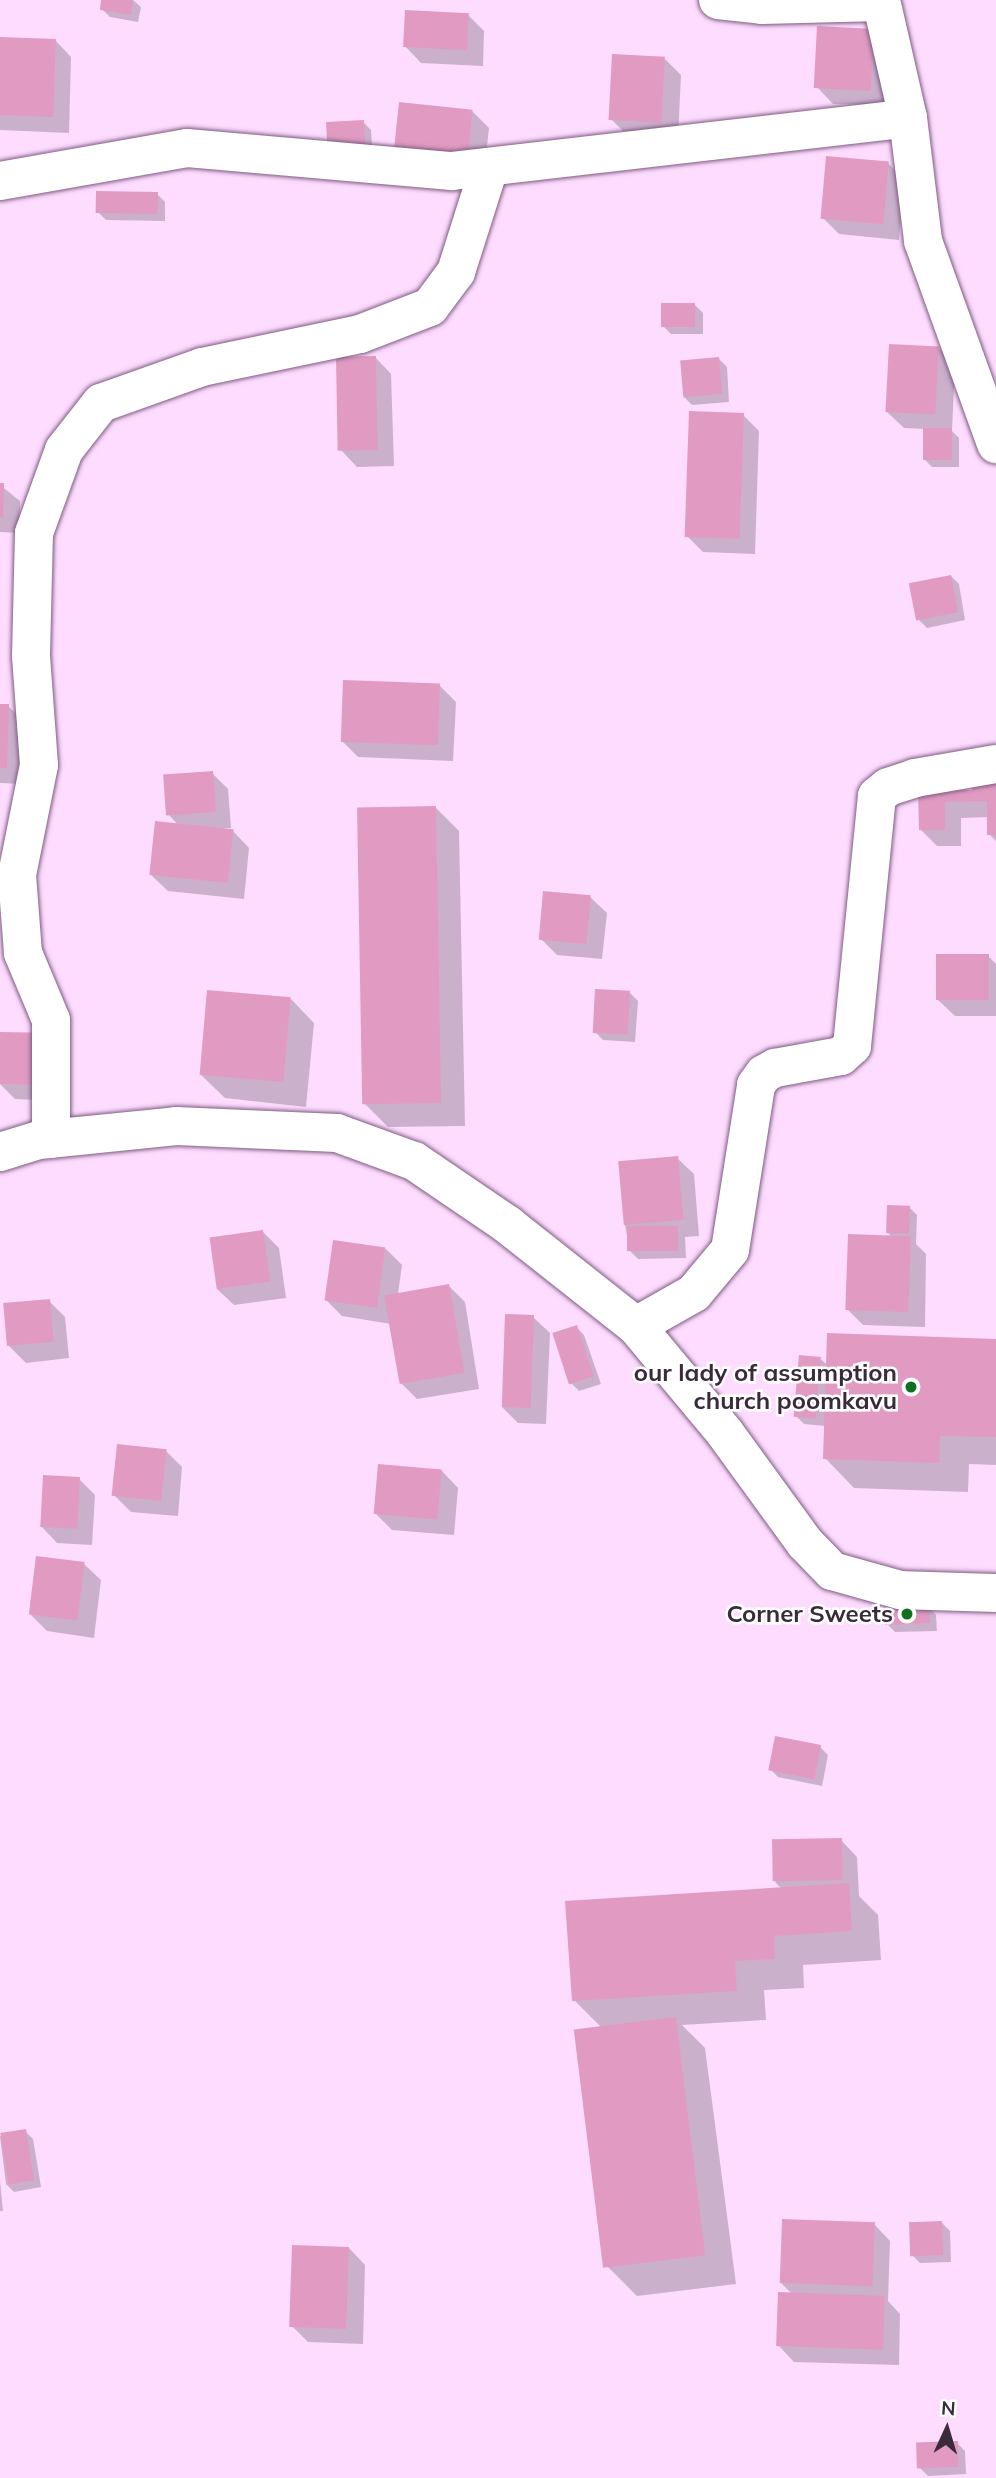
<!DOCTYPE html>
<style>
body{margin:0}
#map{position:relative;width:996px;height:2478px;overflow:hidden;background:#fedcff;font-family:Mulish,sans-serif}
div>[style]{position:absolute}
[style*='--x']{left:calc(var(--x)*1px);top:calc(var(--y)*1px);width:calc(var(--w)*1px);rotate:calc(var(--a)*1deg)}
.shadow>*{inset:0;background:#0003}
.building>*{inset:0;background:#e19bc2;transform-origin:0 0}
.roads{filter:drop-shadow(0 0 2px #7f5a81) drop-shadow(0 0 2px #7f5a81)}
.minor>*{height:38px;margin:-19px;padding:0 19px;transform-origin:19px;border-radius:19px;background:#fff}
.dots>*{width:19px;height:19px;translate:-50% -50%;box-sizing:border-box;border:4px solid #fff;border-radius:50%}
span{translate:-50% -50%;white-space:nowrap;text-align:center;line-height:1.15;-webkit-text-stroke:5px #fff;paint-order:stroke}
.poi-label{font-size:24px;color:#3a2a3b;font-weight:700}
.right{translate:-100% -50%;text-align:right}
.north{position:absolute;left:912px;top:2394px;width:70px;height:70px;-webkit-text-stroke:5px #fff;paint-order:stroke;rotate:4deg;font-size:19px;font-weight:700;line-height:28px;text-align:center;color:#3a2a3b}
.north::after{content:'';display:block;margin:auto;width:24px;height:32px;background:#3a2a3b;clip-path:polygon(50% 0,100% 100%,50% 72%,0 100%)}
</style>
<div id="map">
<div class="shadow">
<i style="clip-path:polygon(103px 0,133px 0,141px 7px,138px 22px,110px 17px,102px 9px)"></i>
<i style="clip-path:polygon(468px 15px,484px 31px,483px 66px,421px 63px,405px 46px)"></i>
<i style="clip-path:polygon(873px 31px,887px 105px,833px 104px,817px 87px)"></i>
<i style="clip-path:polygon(0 39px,55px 40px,71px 57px,69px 133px,0 130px)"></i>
<i style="clip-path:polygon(665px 59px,681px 75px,678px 138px,627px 135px,611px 119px)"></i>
<i style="clip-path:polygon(472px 111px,489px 128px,484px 172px,412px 165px)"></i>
<i style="clip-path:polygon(363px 122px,371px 130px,373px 161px,336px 162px)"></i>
<i style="clip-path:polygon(888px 163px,904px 180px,899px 240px,839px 234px,823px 218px)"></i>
<i style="clip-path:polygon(157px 194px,165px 202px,165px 221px,106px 220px,98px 212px)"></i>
<i style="clip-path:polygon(695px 305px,703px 313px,703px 334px,671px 334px,663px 326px)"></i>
<i style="clip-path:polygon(939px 348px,955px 365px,952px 431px,959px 438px,959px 467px,932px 467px,924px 459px,924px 429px,904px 428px,887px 412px)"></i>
<i style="clip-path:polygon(375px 357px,391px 374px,394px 466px,357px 467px,341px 450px)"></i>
<i style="clip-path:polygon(719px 359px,727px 367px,729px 402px,692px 405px,684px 397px)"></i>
<i style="clip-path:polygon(743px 415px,759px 431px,755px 554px,703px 552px,687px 536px)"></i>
<i style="clip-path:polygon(0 485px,20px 501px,19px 533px,0 532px)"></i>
<i style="clip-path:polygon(951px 576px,959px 584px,965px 620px,927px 628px,919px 620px)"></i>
<i style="clip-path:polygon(439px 685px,456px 702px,453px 761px,358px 757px,342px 741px)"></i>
<i style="clip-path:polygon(0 705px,8px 706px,25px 722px,23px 784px,0 783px)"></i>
<i style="clip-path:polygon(212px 773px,228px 789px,231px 828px,223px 828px,233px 831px,249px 848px,244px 899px,168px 891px,151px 875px,179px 826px,169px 815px)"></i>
<i style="clip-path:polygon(996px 774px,996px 841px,989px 834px,989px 817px,961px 818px,961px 846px,937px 846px,921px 830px,920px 792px,974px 792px)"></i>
<i style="clip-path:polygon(436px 808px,459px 831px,465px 1126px,388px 1127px,364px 1103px)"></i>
<i style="clip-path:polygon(590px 897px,607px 913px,602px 959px,557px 955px,541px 939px)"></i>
<i style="clip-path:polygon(988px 956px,996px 964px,996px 1016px,955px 1016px,938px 1000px)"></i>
<i style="clip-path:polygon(630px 993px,638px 1001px,635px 1042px,603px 1040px,595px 1032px)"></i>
<i style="clip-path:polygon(291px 999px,314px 1023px,306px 1107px,225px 1098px,201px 1075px)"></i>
<i style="clip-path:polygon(0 1033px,55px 1101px,15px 1099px,0 1084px)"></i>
<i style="clip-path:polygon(677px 1158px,694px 1174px,699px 1236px,685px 1237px,686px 1258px,638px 1259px,630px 1251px,625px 1225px)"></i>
<i style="clip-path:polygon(909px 1207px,917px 1215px,916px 1244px,926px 1254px,925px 1327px,863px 1325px,847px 1309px,893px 1238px,888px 1233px)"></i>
<i style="clip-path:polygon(263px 1232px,279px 1248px,286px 1298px,234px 1305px,217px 1289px)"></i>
<i style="clip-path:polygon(386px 1249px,402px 1265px,398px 1294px,449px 1286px,465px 1302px,479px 1389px,417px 1399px,400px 1382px,391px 1324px,342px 1316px,326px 1300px)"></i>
<i style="clip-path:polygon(49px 1301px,65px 1317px,69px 1358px,26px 1363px,9px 1346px)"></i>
<i style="clip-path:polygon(533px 1317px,550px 1333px,546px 1424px,518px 1423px,502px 1407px)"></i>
<i style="clip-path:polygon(576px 1327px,584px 1335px,601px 1384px,579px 1391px,571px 1383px)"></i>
<i style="clip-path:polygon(996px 1341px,996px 1465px,969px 1464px,968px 1492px,854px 1488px,825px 1458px,826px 1426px,804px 1424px,796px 1416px,821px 1359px,828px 1366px)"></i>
<i style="clip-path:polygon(166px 1451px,182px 1467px,178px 1516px,131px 1512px,114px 1495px)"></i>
<i style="clip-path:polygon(442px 1471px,458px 1488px,454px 1535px,392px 1530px,376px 1514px)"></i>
<i style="clip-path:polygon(79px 1479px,95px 1495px,92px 1545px,57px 1543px,41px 1526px)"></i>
<i style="clip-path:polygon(84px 1564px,101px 1580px,94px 1638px,47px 1631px,31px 1615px)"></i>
<i style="clip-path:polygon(928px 1607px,936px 1615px,937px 1631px,895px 1632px,887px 1624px)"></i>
<i style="clip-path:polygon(820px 1747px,828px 1755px,822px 1786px,778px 1777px,770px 1769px)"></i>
<i style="clip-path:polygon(841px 1840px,857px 1857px,859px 1896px,878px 1915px,881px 1960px,803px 1965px,804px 1988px,764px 1990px,766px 2020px,682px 2025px,705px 2048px,736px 2284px,637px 2296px,607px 2266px,602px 2028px,574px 2000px,782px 1889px,775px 1882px)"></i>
<i style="clip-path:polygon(25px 2131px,33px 2139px,41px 2187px,14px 2192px,6px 2184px,0 2136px)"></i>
<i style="clip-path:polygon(0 2181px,3px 2211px,0 2211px)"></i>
<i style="clip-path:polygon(942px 2223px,950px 2231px,951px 2262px,920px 2263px,912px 2255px)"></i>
<i style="clip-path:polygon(874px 2224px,890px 2241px,888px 2301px,900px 2314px,899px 2365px,794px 2362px,778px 2345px,792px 2294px,781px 2283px)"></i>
<i style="clip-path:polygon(349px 2248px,365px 2265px,363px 2344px,308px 2342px,292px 2326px)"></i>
<i style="clip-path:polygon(957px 2443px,965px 2451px,966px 2474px,928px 2476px,920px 2468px)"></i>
</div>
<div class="building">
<i style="clip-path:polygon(101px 0,133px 0,131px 15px,100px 10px)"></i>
<i style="left:405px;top:10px;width:64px;height:37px;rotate:3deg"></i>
<i style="left:817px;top:26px;width:57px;height:62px;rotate:3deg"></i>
<i style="left:0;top:37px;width:56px;height:78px;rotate:2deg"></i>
<i style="left:612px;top:54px;width:53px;height:66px;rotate:3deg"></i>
<i style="left:399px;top:102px;width:74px;height:47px;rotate:6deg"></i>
<i style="left:364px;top:120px;width:34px;height:38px;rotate:87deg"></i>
<i style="left:826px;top:156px;width:63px;height:63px;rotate:5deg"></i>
<i style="left:96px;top:191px;width:62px;height:22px;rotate:1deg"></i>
<i style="left:661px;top:303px;width:34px;height:24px"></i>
<i style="left:889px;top:344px;width:50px;height:68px;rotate:3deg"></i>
<i style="left:376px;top:356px;width:94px;height:40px;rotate:89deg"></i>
<i style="left:719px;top:357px;width:37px;height:39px;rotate:85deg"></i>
<i style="left:689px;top:411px;width:55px;height:126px;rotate:2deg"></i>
<i style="left:923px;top:428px;width:29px;height:32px"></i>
<i style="clip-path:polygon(0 483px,4px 483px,3px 518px,0 517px)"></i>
<i style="left:951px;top:575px;width:38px;height:43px;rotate:79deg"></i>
<i style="left:343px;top:680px;width:97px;height:62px;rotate:2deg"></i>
<i style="clip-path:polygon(0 704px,9px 704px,7px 768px,0 768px)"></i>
<i style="left:213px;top:771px;width:41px;height:50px;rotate:86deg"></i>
<i style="clip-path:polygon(972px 772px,996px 772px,996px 835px,987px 835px,987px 801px,945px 802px,945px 830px,919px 830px,918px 790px,972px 790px)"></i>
<i style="left:436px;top:806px;width:297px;height:79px;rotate:89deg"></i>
<i style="left:155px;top:821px;width:79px;height:54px;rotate:6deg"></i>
<i style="left:543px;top:891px;width:48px;height:49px;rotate:5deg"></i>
<i style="left:936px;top:954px;width:53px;height:46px"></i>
<i style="left:595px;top:989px;width:35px;height:44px;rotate:3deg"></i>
<i style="left:207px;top:990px;width:84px;height:85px;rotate:5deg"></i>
<i style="left:0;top:1032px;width:41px;height:52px;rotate:1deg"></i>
<i style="left:678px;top:1156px;width:64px;height:60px;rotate:85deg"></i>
<i style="left:887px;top:1205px;width:23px;height:28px;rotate:2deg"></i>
<i style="left:678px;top:1226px;width:25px;height:51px;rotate:90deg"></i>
<i style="left:263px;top:1230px;width:52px;height:54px;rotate:82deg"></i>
<i style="left:848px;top:1234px;width:63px;height:76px;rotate:2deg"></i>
<i style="left:333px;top:1240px;width:53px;height:61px;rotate:8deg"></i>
<i style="left:449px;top:1284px;width:90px;height:66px;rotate:80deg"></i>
<i style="left:50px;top:1299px;width:43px;height:47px;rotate:85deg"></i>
<i style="left:505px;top:1314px;width:29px;height:93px;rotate:2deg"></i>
<i style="left:577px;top:1325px;width:54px;height:26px;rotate:72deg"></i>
<i style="clip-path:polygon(827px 1333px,996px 1339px,996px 1437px,940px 1436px,939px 1463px,823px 1459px)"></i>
<i style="left:799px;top:1355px;width:22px;height:62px;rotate:5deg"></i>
<i style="left:117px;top:1444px;width:50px;height:52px;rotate:6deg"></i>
<i style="left:378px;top:1464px;width:64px;height:50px;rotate:5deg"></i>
<i style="left:43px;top:1475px;width:37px;height:52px;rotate:3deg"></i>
<i style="left:36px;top:1556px;width:49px;height:59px;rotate:7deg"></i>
<i style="clip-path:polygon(885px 1605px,929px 1606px,930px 1623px,885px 1625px)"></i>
<i style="left:775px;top:1736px;width:47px;height:35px;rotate:11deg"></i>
<i style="left:842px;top:1838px;width:42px;height:70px;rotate:89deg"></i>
<i style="clip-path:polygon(849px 1883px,852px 1931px,774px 1936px,775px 1959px,735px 1961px,737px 1991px,572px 2001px,565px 1901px)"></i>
<i style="left:676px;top:2017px;width:240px;height:103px;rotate:83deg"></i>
<i style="left:26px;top:2129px;width:52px;height:26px;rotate:81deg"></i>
<i style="left:782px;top:2219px;width:93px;height:64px;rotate:2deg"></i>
<i style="left:942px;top:2221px;width:34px;height:33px;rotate:88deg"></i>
<i style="left:292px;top:2245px;width:57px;height:82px;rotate:2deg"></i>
<i style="left:778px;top:2292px;width:107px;height:54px;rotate:2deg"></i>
<i style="left:958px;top:2441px;width:26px;height:42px;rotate:88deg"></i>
</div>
<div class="roads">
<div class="minor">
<i style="--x:718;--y:0;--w:44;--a:6.5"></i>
<i style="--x:762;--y:5;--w:119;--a:-1.4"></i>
<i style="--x:881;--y:0;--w:121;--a:77.1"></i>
<i style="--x:908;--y:118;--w:124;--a:83"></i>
<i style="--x:923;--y:241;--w:216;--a:70.2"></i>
<i style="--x:0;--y:181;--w:190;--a:-10"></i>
<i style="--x:187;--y:148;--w:266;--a:5"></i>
<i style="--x:452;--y:171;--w:459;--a:-6.6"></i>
<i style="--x:51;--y:1139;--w:119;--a:-90"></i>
<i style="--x:51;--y:1020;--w:73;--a:-112.7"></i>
<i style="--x:23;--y:953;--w:78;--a:-94.4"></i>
<i style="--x:17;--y:875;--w:112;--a:-78.7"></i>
<i style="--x:39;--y:765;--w:109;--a:-94.2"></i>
<i style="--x:31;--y:656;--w:123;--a:-88.6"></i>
<i style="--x:34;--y:533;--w:88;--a:-70.1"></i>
<i style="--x:64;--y:450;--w:60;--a:-51.8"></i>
<i style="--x:101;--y:403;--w:107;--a:-19.6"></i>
<i style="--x:202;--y:367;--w:161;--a:-11.8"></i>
<i style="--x:360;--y:334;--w:75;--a:-21.1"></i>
<i style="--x:430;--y:307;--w:44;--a:-53.4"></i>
<i style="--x:456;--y:272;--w:109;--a:-72.4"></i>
<i style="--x:0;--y:1152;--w:41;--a:-17.1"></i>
<i style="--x:39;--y:1140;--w:138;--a:-5.8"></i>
<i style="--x:176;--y:1126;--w:161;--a:2.5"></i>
<i style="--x:337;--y:1133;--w:82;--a:20"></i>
<i style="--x:414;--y:1161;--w:114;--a:34.2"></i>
<i style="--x:508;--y:1225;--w:163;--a:38.3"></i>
<i style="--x:636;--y:1326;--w:139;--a:50.2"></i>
<i style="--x:725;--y:1433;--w:136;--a:54"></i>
<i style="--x:805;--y:1543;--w:39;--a:46"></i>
<i style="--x:832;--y:1571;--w:71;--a:15.6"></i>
<i style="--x:900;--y:1590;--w:96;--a:1.8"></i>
<i style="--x:636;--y:1326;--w:67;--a:-29.6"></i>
<i style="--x:694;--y:1293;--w:56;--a:-50.1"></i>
<i style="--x:730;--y:1250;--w:167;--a:-81"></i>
<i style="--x:756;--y:1085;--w:14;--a:-54"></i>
<i style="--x:764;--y:1074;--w:13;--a:-29"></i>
<i style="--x:775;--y:1068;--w:67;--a:-10.3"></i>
<i style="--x:841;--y:1056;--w:15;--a:-42"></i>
<i style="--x:852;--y:1046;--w:251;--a:-84.3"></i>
<i style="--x:877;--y:796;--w:14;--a:-39"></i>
<i style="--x:888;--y:787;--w:28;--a:-18"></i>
<i style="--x:915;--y:778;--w:82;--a:-9.8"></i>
</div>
</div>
<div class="dots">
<i style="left:911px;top:1387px;background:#0f701f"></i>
<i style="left:907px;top:1614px;background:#0f701f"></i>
</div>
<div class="poi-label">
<span class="right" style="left:897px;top:1387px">our lady of assumption<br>church poomkavu</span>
<span class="right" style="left:893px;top:1614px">Corner Sweets</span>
</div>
<div class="north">N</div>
</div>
